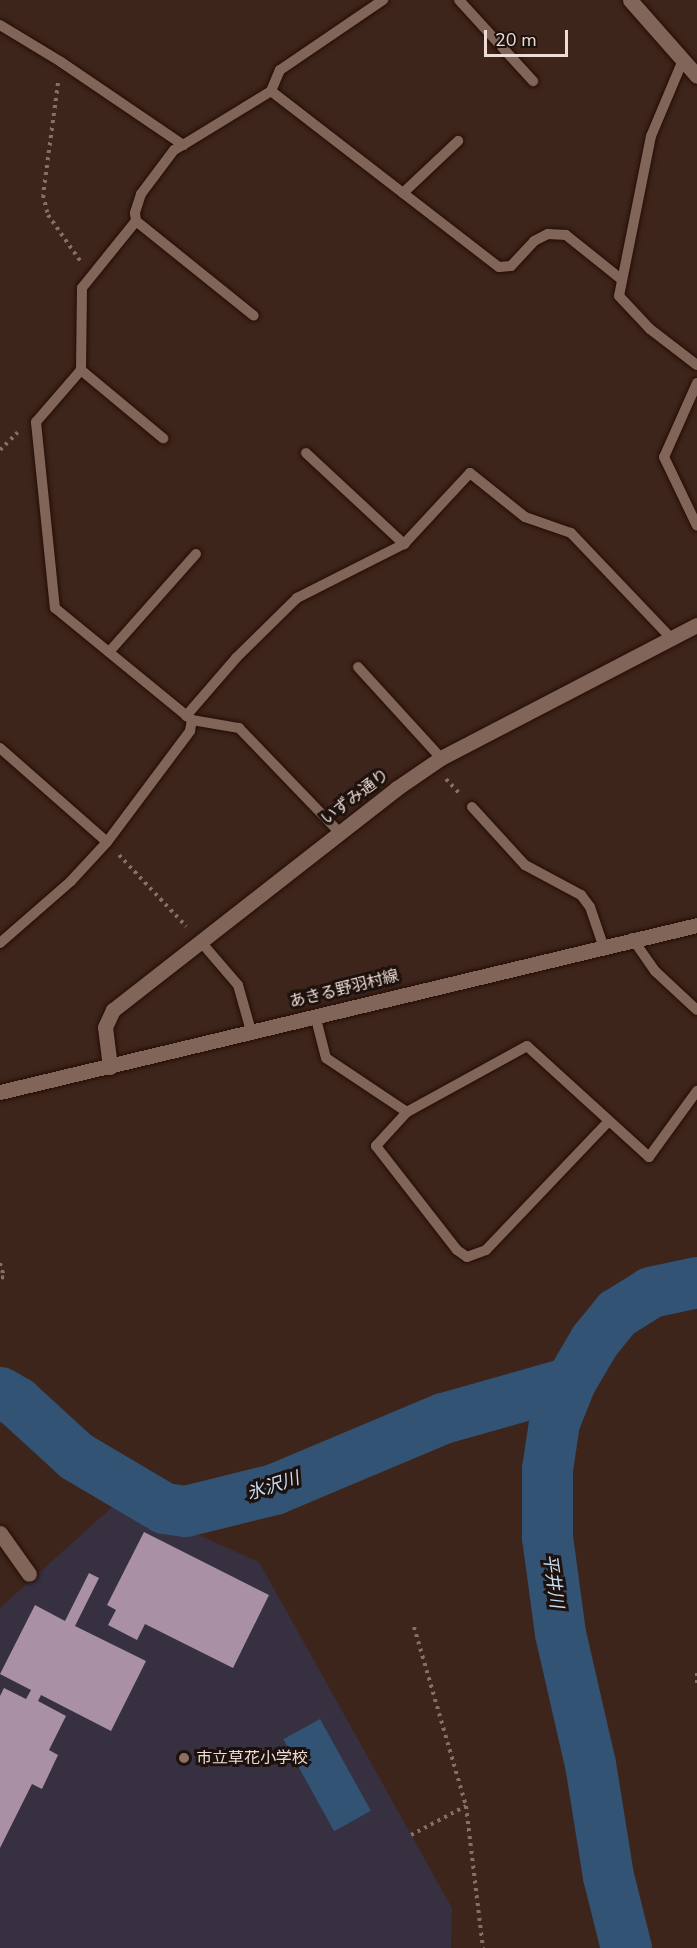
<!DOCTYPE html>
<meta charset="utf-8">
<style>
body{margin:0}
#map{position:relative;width:697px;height:1948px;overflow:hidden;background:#3e251b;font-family:"Nunito Sans","Noto Sans JP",sans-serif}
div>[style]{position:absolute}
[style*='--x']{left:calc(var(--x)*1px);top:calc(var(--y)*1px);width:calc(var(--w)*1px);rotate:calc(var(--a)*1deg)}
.education>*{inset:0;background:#373040}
.water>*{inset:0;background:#325374;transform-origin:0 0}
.river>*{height:51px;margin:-25.5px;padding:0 25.5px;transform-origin:25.5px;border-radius:25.5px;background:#325374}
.building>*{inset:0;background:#aa90a5}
.path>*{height:4px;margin-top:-2px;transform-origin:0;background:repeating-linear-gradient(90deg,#856f67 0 3px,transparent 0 7.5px)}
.roads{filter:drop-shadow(0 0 2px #240d05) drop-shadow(0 0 2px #240d05)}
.lane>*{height:10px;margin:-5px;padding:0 5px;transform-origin:5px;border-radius:5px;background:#826559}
.street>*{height:15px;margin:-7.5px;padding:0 7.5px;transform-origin:7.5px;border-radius:7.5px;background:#826559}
.secondary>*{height:15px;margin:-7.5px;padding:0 7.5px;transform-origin:7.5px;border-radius:7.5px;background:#826559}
.dots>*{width:16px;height:16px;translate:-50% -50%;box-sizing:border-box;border:3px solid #1d110d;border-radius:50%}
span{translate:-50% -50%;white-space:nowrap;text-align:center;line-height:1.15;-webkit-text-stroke:6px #1d110d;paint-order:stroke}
.street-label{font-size:16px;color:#eddcd5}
.poi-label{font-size:16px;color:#eddcd5}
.left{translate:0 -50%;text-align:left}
.water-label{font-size:18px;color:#c8def4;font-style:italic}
.scale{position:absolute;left:484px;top:30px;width:84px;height:27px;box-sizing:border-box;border:3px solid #eddcd5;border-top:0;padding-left:8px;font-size:18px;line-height:21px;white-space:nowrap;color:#eddcd5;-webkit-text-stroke:4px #1d110d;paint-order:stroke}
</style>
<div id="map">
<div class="education">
<i style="clip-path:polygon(120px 1500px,259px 1562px,452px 1908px,451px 1948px,0 1948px,0 1608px)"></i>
</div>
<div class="water">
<i style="left:320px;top:1719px;width:105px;height:42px;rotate:61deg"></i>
</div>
<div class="river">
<i style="--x:0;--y:1392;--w:20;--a:30"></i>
<i style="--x:17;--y:1402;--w:80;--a:42.5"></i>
<i style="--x:76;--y:1456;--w:102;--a:30.6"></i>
<i style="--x:164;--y:1508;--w:21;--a:8"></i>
<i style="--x:185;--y:1511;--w:92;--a:-13.9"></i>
<i style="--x:274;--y:1489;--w:183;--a:-22.8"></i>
<i style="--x:443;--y:1418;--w:132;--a:-15.8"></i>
<i style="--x:626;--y:1948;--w:74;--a:-104"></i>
<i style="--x:608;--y:1876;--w:113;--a:-99.1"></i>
<i style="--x:590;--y:1764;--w:134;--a:-102.9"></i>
<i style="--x:560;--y:1633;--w:97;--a:-97.7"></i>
<i style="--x:547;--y:1537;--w:68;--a:-90"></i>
<i style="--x:547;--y:1469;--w:48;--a:-81.5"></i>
<i style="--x:554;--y:1422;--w:43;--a:-68.2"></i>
<i style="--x:570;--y:1382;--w:48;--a:-59.7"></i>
<i style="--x:594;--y:1341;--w:36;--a:-51"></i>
<i style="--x:617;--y:1313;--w:39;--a:-32"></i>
<i style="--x:650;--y:1292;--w:48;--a:-12"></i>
</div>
<div class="building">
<i style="clip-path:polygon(144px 1532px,269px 1595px,233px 1668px,145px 1624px,137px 1640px,108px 1625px,116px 1610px,107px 1605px)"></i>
<i style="clip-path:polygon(89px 1573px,99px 1578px,75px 1626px,146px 1661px,111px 1731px,41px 1695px,38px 1701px,66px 1716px,49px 1750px,58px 1755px,42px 1789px,32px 1784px,0 1848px,0 1696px,4px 1688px,26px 1699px,31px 1690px,0 1674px,35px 1605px,65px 1621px)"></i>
</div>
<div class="path">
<i style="--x:58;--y:83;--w:113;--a:97.6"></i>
<i style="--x:43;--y:195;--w:21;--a:76"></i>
<i style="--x:48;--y:215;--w:57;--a:54.9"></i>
<i style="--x:0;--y:450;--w:25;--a:-45"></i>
<i style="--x:446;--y:779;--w:19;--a:47"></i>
<i style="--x:119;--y:855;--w:98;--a:46.7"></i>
<i style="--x:0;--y:1263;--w:15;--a:74"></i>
<i style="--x:4;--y:1277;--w:4;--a:166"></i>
<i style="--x:414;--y:1627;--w:186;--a:73.8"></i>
<i style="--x:697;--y:1673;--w:15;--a:90"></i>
<i style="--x:411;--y:1835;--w:62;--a:-27.8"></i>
<i style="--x:466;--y:1806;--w:143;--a:83.2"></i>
</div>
<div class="roads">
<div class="lane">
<i style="--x:459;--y:0;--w:110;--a:47.6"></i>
<i style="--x:0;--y:25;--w:71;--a:31.2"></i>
<i style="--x:61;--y:62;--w:148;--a:34.2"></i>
<i style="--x:183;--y:145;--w:103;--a:-31.5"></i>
<i style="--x:271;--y:91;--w:23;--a:-67"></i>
<i style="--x:280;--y:70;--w:125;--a:-34.2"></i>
<i style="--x:683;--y:60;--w:82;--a:112.8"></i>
<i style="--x:651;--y:136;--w:163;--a:101.3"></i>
<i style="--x:619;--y:296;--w:45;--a:46.8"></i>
<i style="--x:650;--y:329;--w:59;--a:37.5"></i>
<i style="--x:271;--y:91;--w:288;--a:37.7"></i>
<i style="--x:499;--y:267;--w:12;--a:-5"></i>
<i style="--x:511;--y:266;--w:34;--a:-47"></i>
<i style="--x:534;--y:241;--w:16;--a:-27"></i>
<i style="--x:548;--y:234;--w:18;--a:3"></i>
<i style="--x:566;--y:235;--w:70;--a:38.7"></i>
<i style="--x:183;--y:145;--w:10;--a:151"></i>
<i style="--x:174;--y:150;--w:55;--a:126.9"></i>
<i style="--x:141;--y:194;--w:20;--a:108"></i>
<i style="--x:135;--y:213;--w:8;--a:83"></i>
<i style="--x:136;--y:221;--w:86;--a:128.9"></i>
<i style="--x:82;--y:288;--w:82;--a:90.7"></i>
<i style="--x:81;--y:370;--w:69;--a:130.9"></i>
<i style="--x:36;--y:422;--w:187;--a:84.2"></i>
<i style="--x:55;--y:608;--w:177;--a:39.3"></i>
<i style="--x:192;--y:720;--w:48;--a:9.7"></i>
<i style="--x:239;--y:728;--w:144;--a:46.1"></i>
<i style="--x:403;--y:193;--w:76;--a:-43.4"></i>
<i style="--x:136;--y:221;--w:151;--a:38.8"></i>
<i style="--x:81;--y:370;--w:107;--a:39.7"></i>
<i style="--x:697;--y:383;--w:81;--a:114"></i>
<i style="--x:664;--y:457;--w:76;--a:64.4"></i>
<i style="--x:306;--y:453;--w:134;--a:42.9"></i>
<i style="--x:109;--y:652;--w:131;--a:-48.4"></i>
<i style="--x:358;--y:667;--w:123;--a:47.6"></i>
<i style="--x:186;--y:716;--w:77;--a:-49.2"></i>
<i style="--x:236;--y:658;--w:86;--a:-44.5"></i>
<i style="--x:297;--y:598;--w:120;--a:-26.8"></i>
<i style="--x:404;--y:544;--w:97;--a:-47.1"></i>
<i style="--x:470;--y:473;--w:70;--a:38.7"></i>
<i style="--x:525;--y:517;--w:49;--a:19.2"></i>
<i style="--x:571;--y:533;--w:145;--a:46.4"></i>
<i style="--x:0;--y:748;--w:142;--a:41.3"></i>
<i style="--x:472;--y:807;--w:79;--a:47.6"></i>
<i style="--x:525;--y:865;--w:64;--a:28.2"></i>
<i style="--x:581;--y:895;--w:15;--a:53"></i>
<i style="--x:590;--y:907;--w:40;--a:71.1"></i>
<i style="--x:632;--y:938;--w:40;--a:55.1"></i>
<i style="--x:655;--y:971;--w:57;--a:42.9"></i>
<i style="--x:201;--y:942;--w:57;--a:49.3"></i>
<i style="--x:238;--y:985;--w:48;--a:74.2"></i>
<i style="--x:0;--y:943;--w:94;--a:-41.1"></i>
<i style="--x:71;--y:881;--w:53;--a:-47.3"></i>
<i style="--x:107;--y:842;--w:139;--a:-53.2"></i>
<i style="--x:190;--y:731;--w:11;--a:-80"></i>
<i style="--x:315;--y:1015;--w:44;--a:75.7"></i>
<i style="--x:326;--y:1058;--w:97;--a:33.7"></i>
<i style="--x:407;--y:1112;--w:137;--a:-28.8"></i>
<i style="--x:527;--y:1046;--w:165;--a:42.3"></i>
<i style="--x:649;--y:1157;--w:82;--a:-54"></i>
<i style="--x:407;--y:1112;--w:46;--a:132.4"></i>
<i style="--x:376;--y:1146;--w:132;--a:52.1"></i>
<i style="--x:457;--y:1250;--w:12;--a:35"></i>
<i style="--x:467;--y:1257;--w:20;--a:-20"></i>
<i style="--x:486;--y:1250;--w:178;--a:-46.4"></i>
</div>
<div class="street">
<i style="--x:630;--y:0;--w:101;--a:48.6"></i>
<i style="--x:110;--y:1067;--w:40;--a:-97.1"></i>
<i style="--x:105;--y:1027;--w:19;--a:-65"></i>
<i style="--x:113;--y:1010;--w:360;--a:-38"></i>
<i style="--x:397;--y:788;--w:53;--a:-34.3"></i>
<i style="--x:441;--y:758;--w:288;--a:-27.5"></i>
<i style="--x:0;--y:1533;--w:50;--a:54.7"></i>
</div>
<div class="secondary">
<i style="--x:0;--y:1092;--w:717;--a:-13.47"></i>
</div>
</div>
<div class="dots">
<i style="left:184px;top:1758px;background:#8d6e63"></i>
</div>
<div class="street-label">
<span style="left:355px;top:797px;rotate:-37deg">いずみ通り</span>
<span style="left:344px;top:989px;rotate:-14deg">あきる野羽村線</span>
</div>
<div class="poi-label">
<span class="left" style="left:196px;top:1758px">市立草花小学校</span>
</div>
<div class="water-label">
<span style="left:273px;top:1486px;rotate:-18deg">氷沢川</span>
<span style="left:553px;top:1581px;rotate:82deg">平井川</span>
</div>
<div class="scale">20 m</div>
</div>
